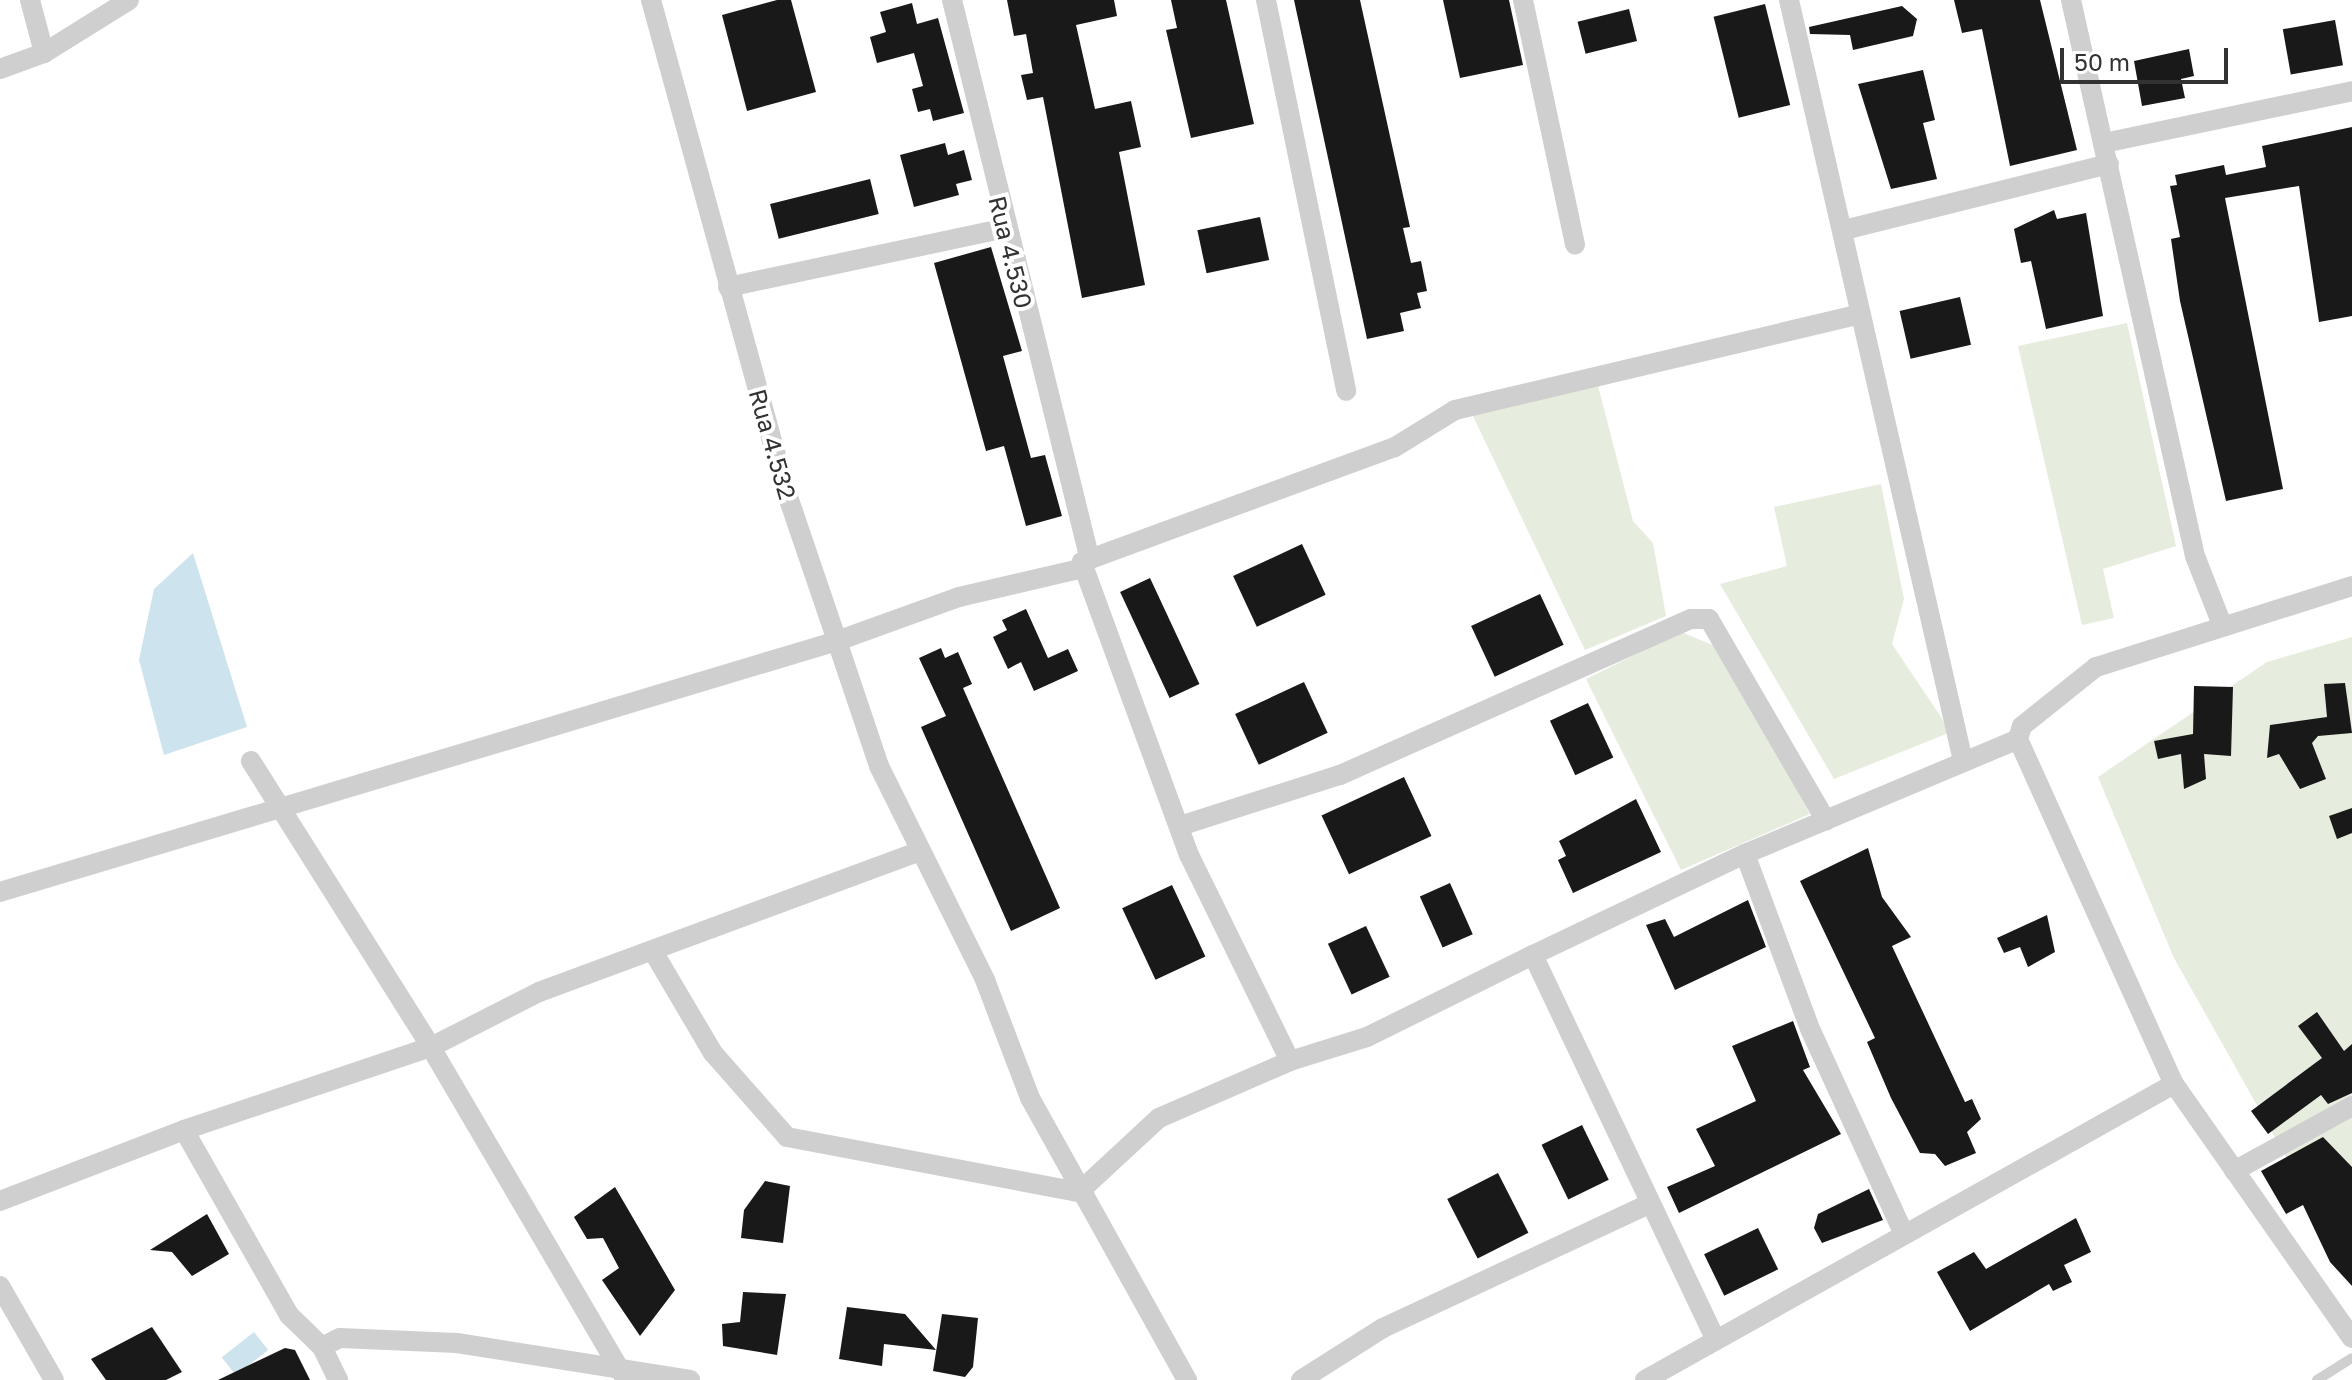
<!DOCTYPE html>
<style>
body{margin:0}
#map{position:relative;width:2352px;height:1380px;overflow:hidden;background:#fff;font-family:"Golos Text",sans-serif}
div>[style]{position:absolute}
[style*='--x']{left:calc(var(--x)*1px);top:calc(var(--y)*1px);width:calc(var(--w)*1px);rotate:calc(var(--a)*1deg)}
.green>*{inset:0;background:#e6ecde}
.water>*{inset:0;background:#cde3ee;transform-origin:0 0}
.building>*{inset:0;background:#191919;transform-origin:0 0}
.lane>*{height:10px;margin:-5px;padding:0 5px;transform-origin:5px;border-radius:5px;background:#cfcfcf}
.street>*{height:20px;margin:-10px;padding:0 10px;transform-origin:10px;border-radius:10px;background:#cfcfcf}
span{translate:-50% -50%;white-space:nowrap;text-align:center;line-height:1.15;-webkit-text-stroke:8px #fff;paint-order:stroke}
.street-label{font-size:24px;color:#323232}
.scale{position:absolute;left:2060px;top:48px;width:168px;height:36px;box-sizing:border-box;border:4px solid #323232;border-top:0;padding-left:10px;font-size:24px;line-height:28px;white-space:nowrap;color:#323232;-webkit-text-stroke:6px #fff;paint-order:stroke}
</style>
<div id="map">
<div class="green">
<i style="clip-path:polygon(2127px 323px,2176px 546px,2103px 569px,2114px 618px,2082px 625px,2018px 346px)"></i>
<i style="clip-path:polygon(1596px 378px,1633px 521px,1653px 543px,1666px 616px,1585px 650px,1471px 412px)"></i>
<i style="clip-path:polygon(1881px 484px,1904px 599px,1892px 644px,1951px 732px,1834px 779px,1720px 584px,1787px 566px,1774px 507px)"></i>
<i style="clip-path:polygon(1681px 632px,1720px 648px,1810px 814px,1681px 870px,1586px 679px)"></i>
<i style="clip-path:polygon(2352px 637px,2352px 1274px,2174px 958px,2098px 777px,2267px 662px)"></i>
</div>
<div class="water">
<i style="clip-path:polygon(193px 553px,247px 727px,164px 755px,139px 660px,154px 589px)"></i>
<i style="left:254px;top:1332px;width:23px;height:41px;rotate:52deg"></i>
</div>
<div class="building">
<i style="clip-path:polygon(777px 0,791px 0,816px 92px,747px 111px,722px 15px)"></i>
<i style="clip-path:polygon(1007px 0,1114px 0,1117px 16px,1076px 25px,1095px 109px,1131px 101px,1141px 147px,1119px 152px,1145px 285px,1082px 298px,1043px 97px,1027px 100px,1021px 75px,1033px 73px,1026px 34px,1014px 36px)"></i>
<i style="clip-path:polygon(1171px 0,1226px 0,1254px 124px,1191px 138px,1166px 30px,1177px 28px)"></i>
<i style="clip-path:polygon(1294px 0,1360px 0,1410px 227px,1403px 228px,1411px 263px,1421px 261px,1427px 291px,1417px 293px,1421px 308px,1400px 313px,1404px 331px,1367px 339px)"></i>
<i style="clip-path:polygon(1443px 0,1509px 0,1523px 65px,1460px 78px)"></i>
<i style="clip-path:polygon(1954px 0,2040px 0,2077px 150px,2010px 166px,1982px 29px,1962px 33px)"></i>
<i style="clip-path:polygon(912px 3px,917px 24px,938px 18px,964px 113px,933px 121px,930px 109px,918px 112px,912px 89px,923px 86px,914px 53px,877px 63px,870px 37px,886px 32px,880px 12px)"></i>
<i style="left:1765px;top:4px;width:104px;height:53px;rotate:76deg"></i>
<i style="clip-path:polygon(1902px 6px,1917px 19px,1913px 36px,1853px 50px,1850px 35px,1810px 34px,1809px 27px)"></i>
<i style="left:1629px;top:9px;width:33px;height:53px;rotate:76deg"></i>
<i style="left:2335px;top:20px;width:46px;height:53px;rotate:80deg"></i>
<i style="clip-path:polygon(2189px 49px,2194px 76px,2181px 79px,2185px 98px,2142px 106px,2134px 61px)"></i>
<i style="clip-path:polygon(1923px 70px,1935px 120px,1923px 123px,1937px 179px,1891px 189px,1858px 84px)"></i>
<i style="clip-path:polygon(2352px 127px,2352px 316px,2319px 322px,2299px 186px,2225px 198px,2283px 489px,2226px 501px,2180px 301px,2171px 239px,2180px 237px,2170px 186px,2177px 185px,2175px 175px,2224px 165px,2226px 175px,2266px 167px,2262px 146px)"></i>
<i style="clip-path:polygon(945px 143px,948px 155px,964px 150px,972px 180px,956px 184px,959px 195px,914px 207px,900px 155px)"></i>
<i style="left:870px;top:179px;width:36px;height:103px;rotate:76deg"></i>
<i style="clip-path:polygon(2054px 210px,2057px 219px,2086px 213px,2103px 316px,2046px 329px,2031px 261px,2021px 263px,2014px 229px)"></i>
<i style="left:1260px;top:217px;width:44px;height:64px;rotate:78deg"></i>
<i style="clip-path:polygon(991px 247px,1022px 351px,1003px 356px,1031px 458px,1045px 455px,1062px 516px,1026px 526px,1004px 446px,986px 451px,934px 263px)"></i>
<i style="left:1960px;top:297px;width:49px;height:62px;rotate:77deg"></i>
<i style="left:1302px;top:544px;width:56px;height:76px;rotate:65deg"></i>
<i style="left:1150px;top:578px;width:117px;height:33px;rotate:65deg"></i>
<i style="left:1540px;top:594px;width:56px;height:76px;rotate:65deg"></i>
<i style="clip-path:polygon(1026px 609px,1048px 658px,1068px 649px,1078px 671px,1034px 691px,1021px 662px,1008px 669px,993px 637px,1007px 630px,1002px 620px)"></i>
<i style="clip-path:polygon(941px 648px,945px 658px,958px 652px,972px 684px,963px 688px,1060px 908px,1011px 931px,921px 727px,946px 716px,919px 658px)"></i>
<i style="left:1304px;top:682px;width:56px;height:76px;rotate:65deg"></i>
<i style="clip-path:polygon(2345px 683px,2352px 733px,2318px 736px,2312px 743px,2326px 779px,2300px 789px,2279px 754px,2267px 758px,2270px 725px,2327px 717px,2324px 684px)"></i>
<i style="clip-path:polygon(2194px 686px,2233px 687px,2231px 756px,2204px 754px,2206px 779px,2184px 789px,2181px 754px,2158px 759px,2154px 741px,2193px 734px)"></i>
<i style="left:1588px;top:703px;width:60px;height:42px;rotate:65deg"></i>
<i style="left:1404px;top:777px;width:65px;height:91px;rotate:65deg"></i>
<i style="clip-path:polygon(1636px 799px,1661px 852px,1573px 893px,1558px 860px,1566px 856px,1559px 841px)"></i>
<i style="clip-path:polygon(2352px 808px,2352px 833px,2337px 839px,2329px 816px)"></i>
<i style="clip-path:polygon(1868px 848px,1882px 897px,1911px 937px,1892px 946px,1965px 1102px,1972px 1099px,1981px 1119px,1967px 1132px,1976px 1153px,1945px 1166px,1935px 1154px,1920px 1153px,1891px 1098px,1867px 1042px,1875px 1038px,1800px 881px)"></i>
<i style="left:1450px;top:883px;width:56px;height:33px;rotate:66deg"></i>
<i style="left:1172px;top:885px;width:79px;height:55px;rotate:65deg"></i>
<i style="clip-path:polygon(1748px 900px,1766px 947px,1675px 990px,1646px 925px,1665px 919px,1674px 937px)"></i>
<i style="clip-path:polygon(2047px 915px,2055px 952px,2028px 967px,2020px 947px,2004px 953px,1997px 938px)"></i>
<i style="left:1366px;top:926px;width:56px;height:42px;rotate:65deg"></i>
<i style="clip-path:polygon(2317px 1012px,2344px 1051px,2352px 1044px,2352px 1093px,2328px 1104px,2321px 1095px,2268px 1134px,2251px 1111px,2322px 1058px,2298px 1026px)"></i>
<i style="clip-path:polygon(1793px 1021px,1810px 1067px,1803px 1070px,1841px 1134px,1679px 1213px,1667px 1187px,1715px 1166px,1696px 1129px,1756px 1101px,1732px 1046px)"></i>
<i style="left:1582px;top:1125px;width:61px;height:45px;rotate:64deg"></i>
<i style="clip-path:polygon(2323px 1137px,2352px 1167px,2352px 1286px,2330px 1262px,2303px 1205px,2286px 1214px,2261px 1171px)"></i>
<i style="left:1498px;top:1173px;width:67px;height:57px;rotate:63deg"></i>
<i style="clip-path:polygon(765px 1181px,790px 1186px,783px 1243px,741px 1238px,744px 1210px)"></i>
<i style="clip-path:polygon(615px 1187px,675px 1290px,640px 1336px,602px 1280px,619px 1268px,603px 1238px,587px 1239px,574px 1217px)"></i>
<i style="clip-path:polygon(1869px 1189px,1883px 1220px,1822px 1243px,1814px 1228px,1818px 1214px)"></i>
<i style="clip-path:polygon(207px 1214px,229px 1254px,192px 1276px,172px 1252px,150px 1250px)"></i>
<i style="clip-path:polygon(2076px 1218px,2091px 1252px,2064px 1265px,2072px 1282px,2053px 1291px,2049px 1284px,1970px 1331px,1937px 1272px,1974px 1252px,1986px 1269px)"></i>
<i style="left:1758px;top:1228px;width:46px;height:60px;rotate:64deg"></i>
<i style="clip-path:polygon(743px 1292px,786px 1294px,777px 1355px,723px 1346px,722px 1324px,740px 1322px)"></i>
<i style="clip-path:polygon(847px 1307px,905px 1314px,936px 1350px,884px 1344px,882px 1366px,839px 1359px)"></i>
<i style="clip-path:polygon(942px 1314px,978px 1318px,973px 1367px,965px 1377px,933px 1371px)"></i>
<i style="clip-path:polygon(152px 1327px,182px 1372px,166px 1380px,106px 1380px,91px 1359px)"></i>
<i style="clip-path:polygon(285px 1348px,295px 1350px,310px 1380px,218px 1380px)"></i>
</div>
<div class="lane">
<i style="--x:2317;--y:1380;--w:41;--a:-32.2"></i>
</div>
<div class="street">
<i style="--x:30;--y:0;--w:55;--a:75.2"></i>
<i style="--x:651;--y:0;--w:506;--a:74.65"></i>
<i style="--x:785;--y:488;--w:162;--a:71.2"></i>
<i style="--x:837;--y:641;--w:130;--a:-19.8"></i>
<i style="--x:959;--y:597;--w:123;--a:-13.1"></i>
<i style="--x:952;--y:0;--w:573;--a:76.16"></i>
<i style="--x:1266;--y:0;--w:399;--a:78.4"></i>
<i style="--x:1523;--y:0;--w:250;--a:78"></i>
<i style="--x:1789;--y:0;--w:781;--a:77.12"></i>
<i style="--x:2071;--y:0;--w:570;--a:77.43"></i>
<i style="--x:2195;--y:556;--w:71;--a:68.5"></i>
<i style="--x:0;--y:69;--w:47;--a:-20"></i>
<i style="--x:44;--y:53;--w:100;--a:-31.9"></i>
<i style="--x:2104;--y:143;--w:253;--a:-11.8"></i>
<i style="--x:1844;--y:230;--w:273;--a:-14"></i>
<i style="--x:728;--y:287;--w:283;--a:-12"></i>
<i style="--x:2352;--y:586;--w:269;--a:162.4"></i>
<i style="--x:2096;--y:667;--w:95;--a:141.4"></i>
<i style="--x:2022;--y:726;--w:14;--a:107"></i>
<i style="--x:2018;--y:739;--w:379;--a:65.7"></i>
<i style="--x:2174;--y:1084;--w:310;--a:55"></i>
<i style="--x:1183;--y:825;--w:165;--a:-17.7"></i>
<i style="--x:1340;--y:775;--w:384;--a:-24"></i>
<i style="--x:1691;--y:619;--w:18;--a:0"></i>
<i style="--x:1709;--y:619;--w:233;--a:59.9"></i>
<i style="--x:1745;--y:854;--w:189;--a:69.6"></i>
<i style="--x:1811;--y:1031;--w:223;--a:65.4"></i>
<i style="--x:0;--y:892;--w:874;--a:-16.69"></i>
<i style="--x:837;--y:641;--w:132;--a:71.4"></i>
<i style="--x:879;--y:766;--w:239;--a:63.6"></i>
<i style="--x:985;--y:980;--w:126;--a:69.1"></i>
<i style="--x:1030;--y:1098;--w:323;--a:60.9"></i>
<i style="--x:654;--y:953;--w:116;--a:59.5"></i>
<i style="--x:713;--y:1053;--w:112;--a:48.6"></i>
<i style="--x:787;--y:1137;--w:297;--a:10.7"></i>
<i style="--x:1079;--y:1192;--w:109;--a:-42.8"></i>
<i style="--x:1159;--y:1118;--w:143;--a:-23.5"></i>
<i style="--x:1290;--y:1061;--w:229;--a:-116.1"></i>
<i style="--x:1189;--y:855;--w:312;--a:-110.1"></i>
<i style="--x:1082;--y:562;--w:333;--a:-20.2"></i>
<i style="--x:1395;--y:447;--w:70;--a:-31.7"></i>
<i style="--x:1455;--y:410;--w:417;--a:-13.3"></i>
<i style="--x:1533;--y:955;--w:235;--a:-25.5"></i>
<i style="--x:1745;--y:854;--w:296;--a:-22.8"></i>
<i style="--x:1290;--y:1061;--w:81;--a:-17.3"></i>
<i style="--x:1367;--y:1037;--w:185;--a:-26.3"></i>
<i style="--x:1533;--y:955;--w:425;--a:64.6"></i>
<i style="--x:184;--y:1130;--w:261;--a:-18.6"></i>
<i style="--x:431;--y:1047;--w:338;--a:-122.2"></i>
<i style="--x:2234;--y:1171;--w:135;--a:-28.8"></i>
<i style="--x:0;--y:1201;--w:197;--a:-21.1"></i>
<i style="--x:184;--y:1130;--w:213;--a:60.4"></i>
<i style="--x:289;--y:1315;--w:46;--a:44.1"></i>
<i style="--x:322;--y:1347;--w:37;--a:64"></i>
<i style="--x:0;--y:1286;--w:108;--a:60.1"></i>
<i style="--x:322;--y:1347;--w:20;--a:-27"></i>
<i style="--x:340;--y:1338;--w:117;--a:2.4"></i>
<i style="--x:457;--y:1343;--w:236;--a:9"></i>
<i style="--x:626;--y:1380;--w:386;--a:-120.4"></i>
<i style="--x:431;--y:1047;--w:121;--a:-27"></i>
<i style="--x:539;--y:992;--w:407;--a:-20.3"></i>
<i style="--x:1301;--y:1380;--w:97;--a:-32.4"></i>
<i style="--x:1383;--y:1328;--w:293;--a:-25"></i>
<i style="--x:1645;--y:1380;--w:606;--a:-29.23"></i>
</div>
<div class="street-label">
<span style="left:1011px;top:252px;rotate:76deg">Rua 4.530</span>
<span style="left:773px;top:444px;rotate:74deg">Rua 4.532</span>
</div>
<div class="scale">50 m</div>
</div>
